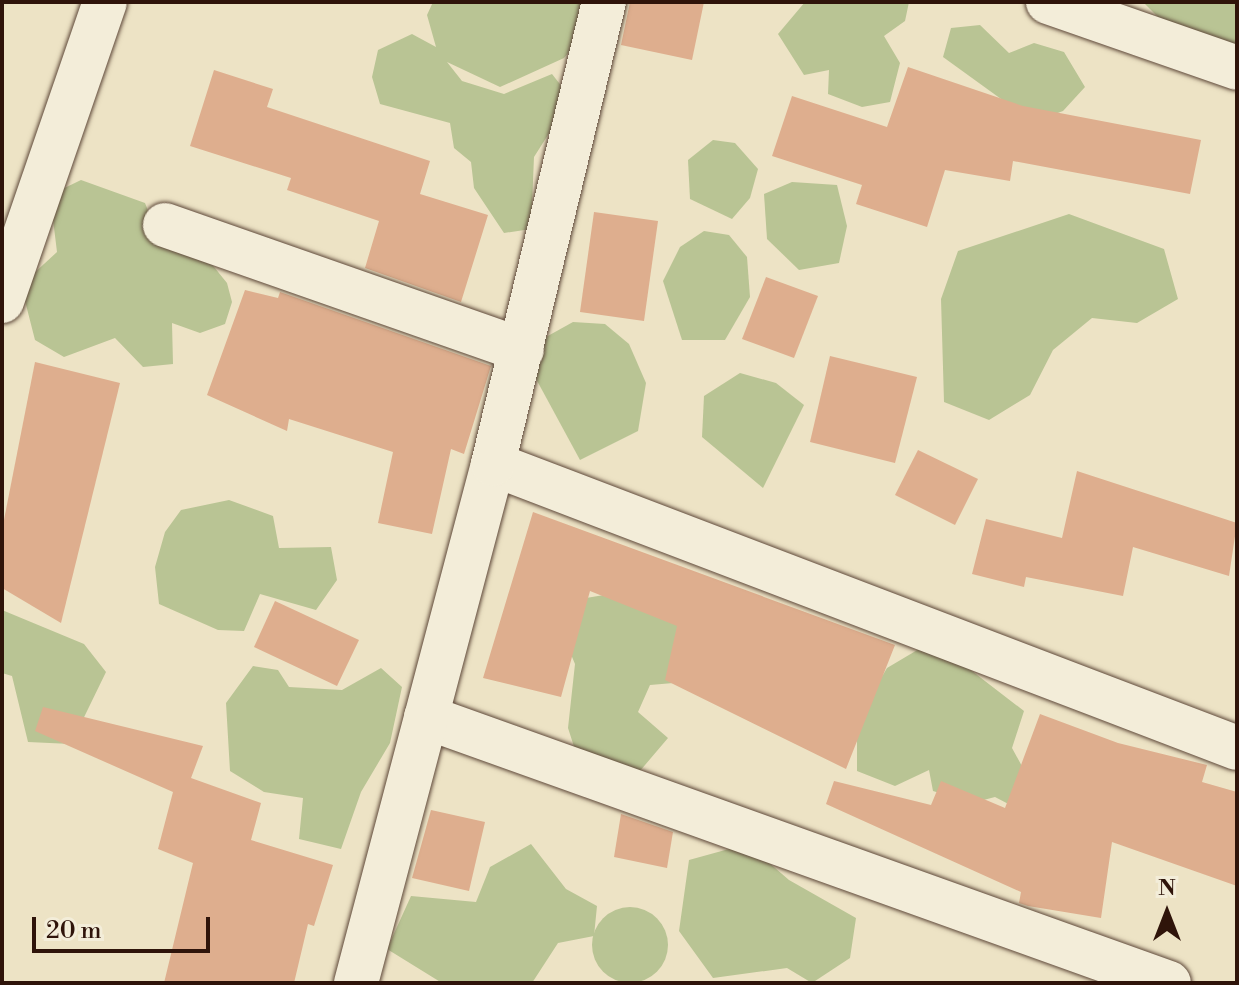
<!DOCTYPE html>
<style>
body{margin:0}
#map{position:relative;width:1239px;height:985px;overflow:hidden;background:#ede3c5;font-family:"Libre Bodoni",serif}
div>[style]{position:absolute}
.green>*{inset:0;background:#b9c494}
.round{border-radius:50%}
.building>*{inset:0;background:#deae8e}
.roads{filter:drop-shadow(0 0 2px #5e4839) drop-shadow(0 0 2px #5e4839)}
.minor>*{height:44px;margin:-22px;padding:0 22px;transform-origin:22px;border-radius:22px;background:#f3edd9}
span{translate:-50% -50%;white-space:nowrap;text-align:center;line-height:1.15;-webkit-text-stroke:6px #f3edd9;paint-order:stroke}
.frame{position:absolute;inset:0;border:4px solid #2f140a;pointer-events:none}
.north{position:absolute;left:1127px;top:873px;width:80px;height:80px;-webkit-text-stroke:6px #f3edd9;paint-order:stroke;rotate:0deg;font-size:22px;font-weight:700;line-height:32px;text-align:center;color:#2f140a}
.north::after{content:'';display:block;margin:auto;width:28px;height:36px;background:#2f140a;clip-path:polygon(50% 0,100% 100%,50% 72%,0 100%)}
.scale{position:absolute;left:32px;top:917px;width:178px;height:36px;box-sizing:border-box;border:4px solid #2f140a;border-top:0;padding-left:10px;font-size:24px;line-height:28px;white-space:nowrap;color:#2f140a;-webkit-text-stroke:6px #f3edd9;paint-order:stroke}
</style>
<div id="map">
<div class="green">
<div style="clip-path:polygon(433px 2px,591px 2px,586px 32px,564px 58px,500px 87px,447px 62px,462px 81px,504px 94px,552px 74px,563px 88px,553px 127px,534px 157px,531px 229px,504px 233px,474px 188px,471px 162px,454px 148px,450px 123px,380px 104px,372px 77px,378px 50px,412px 34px,436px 47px,427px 15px)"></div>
<div style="clip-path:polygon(805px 2px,909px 2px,905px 21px,884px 36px,900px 63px,890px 102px,862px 107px,828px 94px,829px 70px,804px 75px,778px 34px)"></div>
<div style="clip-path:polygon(1143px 2px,1237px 2px,1237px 58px,1172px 31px)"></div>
<div style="clip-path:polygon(980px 25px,1009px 53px,1034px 43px,1064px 52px,1085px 87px,1063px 111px,1033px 122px,943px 57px,951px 28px)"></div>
<div style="clip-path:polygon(713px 140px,735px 143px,758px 169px,750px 198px,732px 219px,690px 199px,688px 160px)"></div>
<div style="clip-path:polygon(81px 180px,145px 203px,153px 223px,210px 262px,227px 283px,232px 302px,225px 324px,200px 333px,172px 323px,173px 364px,143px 367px,115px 338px,64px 357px,35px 340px,24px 297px,31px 276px,57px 252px,50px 195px)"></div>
<div style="clip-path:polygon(792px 182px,837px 185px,847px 226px,839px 263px,799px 270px,767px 239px,764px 194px)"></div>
<div style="clip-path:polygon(1069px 214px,1164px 249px,1178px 299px,1137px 323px,1092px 318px,1053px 350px,1030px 395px,989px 420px,944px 402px,941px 299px,958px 251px)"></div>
<div style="clip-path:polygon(704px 231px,729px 235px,747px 257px,750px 297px,725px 340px,682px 340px,663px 281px,680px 247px)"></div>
<div style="clip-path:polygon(573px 322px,605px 324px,629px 344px,646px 383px,638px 431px,580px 460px,535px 377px,537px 342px)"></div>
<div style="clip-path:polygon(740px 373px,776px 383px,804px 405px,763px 488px,702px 437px,704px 396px)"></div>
<div style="clip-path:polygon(229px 500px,273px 516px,279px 548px,331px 547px,337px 580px,316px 610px,260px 594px,244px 631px,218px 630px,159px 604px,155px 567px,165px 532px,181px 510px)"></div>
<div style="clip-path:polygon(622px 592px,684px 610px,685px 682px,650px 685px,638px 712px,668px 738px,628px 785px,578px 759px,568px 728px,575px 664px,562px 633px,586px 598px)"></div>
<div style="clip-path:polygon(2px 610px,84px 644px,106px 672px,71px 744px,28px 742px,12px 676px,2px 673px)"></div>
<div style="clip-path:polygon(919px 649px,959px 661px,1024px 711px,1012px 748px,1034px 788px,1020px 810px,995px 797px,972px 803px,933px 791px,929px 770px,895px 786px,857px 771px,857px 719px,887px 668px)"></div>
<div style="clip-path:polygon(253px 666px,278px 670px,289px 687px,342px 690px,381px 668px,402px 687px,390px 743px,361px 792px,341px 849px,299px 839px,303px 798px,264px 792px,230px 771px,226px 703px)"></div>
<div style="clip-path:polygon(531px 844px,566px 889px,597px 906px,594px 936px,558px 943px,532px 983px,442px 983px,387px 949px,411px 896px,476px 902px,490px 867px)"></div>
<div style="clip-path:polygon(747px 844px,789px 880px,856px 918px,850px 958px,812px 983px,787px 968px,713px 978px,679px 931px,689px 860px)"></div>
<div class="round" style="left:592px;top:907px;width:76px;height:76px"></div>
</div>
<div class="building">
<div style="clip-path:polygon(630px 2px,704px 2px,692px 60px,621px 45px)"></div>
<div style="clip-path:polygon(908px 67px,1023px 106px,1201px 140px,1190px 194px,1013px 161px,1010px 181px,945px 170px,927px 227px,856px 204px,862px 185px,772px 156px,792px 96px,887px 127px)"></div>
<div style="clip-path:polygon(214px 70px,273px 89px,267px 107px,430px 161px,420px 194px,488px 215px,461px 302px,365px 268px,379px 221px,287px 190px,291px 178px,190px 146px)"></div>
<div style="clip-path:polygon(594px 212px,658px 221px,644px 321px,580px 312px)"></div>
<div style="clip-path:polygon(766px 277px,818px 296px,794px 358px,742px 339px)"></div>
<div style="clip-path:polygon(245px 290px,278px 298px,280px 292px,491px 366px,464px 454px,451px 449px,432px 534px,378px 523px,393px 452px,289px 419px,287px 431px,207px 395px)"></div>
<div style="clip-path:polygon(830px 356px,917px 377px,895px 463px,810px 442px)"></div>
<div style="clip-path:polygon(35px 362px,120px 383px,61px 623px,2px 588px,2px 530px)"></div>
<div style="clip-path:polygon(918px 450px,978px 479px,955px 525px,895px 495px)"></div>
<div style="clip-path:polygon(1077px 471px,1237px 523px,1229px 576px,1133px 547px,1123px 596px,1026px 577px,1024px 587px,972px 574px,986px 519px,1062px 538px)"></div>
<div style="clip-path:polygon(533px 512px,895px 645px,846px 769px,665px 680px,677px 626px,590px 591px,561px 697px,483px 678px)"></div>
<div style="clip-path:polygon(275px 601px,359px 640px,337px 686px,254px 647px)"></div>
<div style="clip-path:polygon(43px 707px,203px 746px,191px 778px,261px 803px,251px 840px,333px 865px,314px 926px,308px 924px,294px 983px,164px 983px,193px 863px,158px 849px,173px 792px,35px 731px)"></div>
<div style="clip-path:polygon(1040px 714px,1118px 743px,1207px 765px,1202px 782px,1237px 792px,1237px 886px,1112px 842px,1101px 918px,1028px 906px,1019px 903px,1021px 892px,826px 804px,834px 781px,931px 805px,941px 781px,1005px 808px)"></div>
<div style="clip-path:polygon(431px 810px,485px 822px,469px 891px,412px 878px)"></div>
<div style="clip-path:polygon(621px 814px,673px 832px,667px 868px,614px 857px)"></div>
</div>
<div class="roads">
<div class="minor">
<div style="left:1048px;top:2px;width:200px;rotate:19.2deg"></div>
<div style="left:165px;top:225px;width:378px;rotate:19.3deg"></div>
<div style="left:2px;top:301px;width:316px;rotate:-71deg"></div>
<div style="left:493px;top:464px;width:796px;rotate:20.89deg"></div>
<div style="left:426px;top:717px;width:789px;rotate:19.7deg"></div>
<div style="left:356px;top:983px;width:537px;rotate:-75.21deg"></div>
<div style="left:493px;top:464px;width:475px;rotate:-76.5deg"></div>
</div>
</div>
<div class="frame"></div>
<div class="north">N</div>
<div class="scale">20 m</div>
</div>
